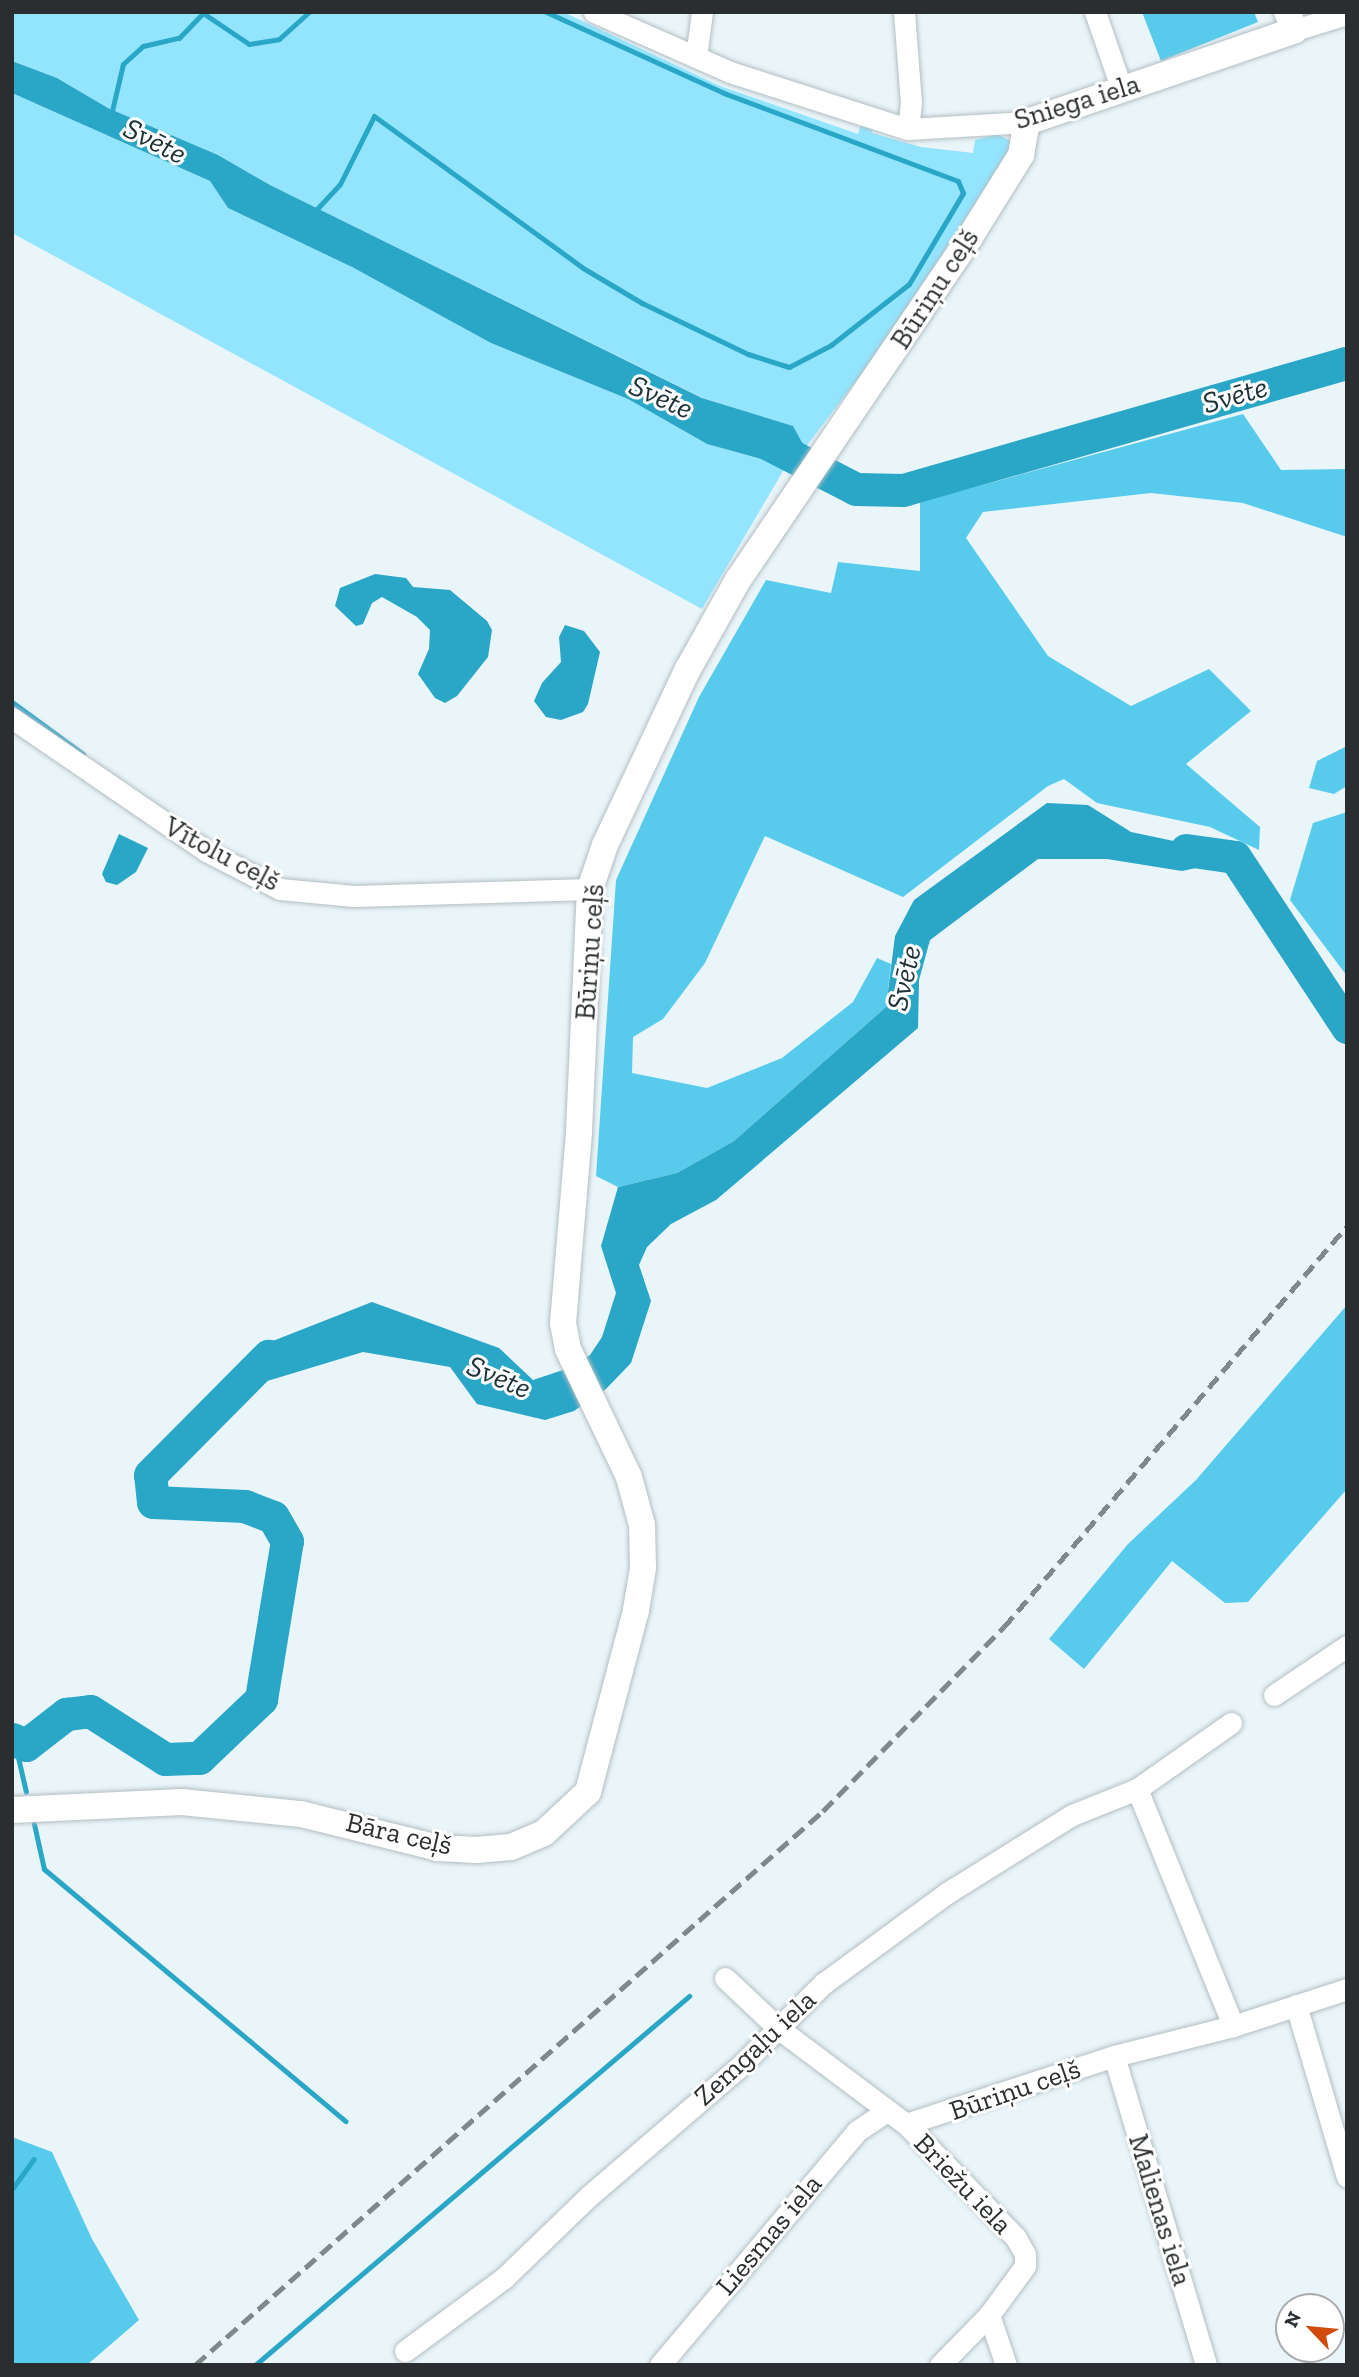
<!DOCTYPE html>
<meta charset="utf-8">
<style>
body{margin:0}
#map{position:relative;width:1359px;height:2377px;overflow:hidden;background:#e9f5f9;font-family:"Zilla Slab",serif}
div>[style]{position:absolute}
.green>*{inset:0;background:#93e5fe}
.forest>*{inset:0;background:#58cbec}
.water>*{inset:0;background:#2aa6c7}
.stream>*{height:5px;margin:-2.5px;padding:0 2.5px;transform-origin:2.5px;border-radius:2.5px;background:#2aa6c7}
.river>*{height:33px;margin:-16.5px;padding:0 16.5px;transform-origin:16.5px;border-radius:16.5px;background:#2aa6c7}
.roads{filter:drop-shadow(0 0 2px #b3bec2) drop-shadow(0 0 2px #b3bec2)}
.minor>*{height:21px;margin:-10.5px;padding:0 10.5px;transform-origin:10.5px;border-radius:10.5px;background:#fff}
.tertiary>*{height:26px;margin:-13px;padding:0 13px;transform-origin:13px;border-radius:13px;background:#fff}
.rail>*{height:5px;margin-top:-2.5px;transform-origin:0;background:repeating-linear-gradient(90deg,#80888b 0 14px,transparent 0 21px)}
span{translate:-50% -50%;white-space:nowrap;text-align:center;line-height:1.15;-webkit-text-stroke:6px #fff;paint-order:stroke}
.street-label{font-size:28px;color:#2a2e30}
.water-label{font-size:30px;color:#1d3238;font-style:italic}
.frame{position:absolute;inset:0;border:14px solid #2a2e30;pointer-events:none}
.north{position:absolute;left:1275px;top:2293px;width:70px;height:70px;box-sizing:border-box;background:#fff;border:2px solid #aaabac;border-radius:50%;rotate:296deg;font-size:19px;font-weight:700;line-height:28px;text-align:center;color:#2a2e30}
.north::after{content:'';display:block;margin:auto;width:24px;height:32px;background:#d14b0c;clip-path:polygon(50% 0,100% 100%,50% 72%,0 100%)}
</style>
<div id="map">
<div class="green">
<div style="clip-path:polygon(12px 12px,563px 12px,720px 86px,858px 134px,861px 124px,873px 128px,872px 133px,921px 147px,973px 153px,975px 140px,997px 134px,1009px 140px,1013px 147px,875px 356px,805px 448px,792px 426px,703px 398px,270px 185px,218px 155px,108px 108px,57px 78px,12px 61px)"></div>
<div style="clip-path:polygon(12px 93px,210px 181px,228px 208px,352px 267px,491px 343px,628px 399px,707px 444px,786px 466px,702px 609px,12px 233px)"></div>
</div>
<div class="forest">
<div style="clip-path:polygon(1142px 12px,1254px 12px,1258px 22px,1161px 61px)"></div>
<div style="clip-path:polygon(1243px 414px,1281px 470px,1347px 469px,1347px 537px,1243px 503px,1151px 493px,983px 512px,966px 538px,1048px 656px,1131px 706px,1209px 669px,1251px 711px,1186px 764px,1260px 827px,1259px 850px,1210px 827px,1097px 803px,1064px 779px,1048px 786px,903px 897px,765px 836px,705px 963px,663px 1019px,633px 1037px,632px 1073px,707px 1088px,782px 1058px,853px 1002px,877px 958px,891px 964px,886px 1007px,734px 1141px,677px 1173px,618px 1187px,596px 1176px,616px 880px,699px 697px,766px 580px,831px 593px,838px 562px,920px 571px,920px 502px)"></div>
<div style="clip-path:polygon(1347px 746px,1347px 786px,1334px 794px,1309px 788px,1317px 761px)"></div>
<div style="clip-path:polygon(1347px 812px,1347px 976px,1290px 900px,1313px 823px)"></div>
<div style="clip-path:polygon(1347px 1305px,1347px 1489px,1248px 1602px,1225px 1603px,1172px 1561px,1084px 1669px,1049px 1639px,1128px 1544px,1196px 1480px)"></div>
<div style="clip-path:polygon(12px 2137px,52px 2152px,92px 2239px,139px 2320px,87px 2365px,12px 2365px)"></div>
</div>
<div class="water">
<div style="clip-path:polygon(12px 61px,57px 78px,108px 108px,218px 155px,270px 185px,702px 398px,793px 426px,805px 448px,795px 463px,786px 466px,707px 444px,628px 399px,491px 343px,352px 267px,228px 208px,210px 181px,12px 93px)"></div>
<div style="clip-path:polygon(375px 574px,406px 578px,413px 587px,450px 590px,487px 621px,492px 630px,488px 657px,457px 696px,445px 703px,435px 698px,418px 674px,429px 649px,430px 630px,417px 617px,382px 597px,372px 603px,363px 624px,356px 626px,335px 606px,340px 588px)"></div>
<div style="clip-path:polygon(565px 625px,584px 631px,600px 652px,588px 704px,583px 712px,561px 720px,546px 717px,534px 701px,542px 683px,561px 662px,559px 637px)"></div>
<div style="clip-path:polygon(1047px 803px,1088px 805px,1131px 832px,1226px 852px,1233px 860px,1182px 871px,1107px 859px,1038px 859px,930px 940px,919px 980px,918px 1028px,716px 1200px,671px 1224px,647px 1247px,639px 1265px,651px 1301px,631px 1363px,606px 1389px,574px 1411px,545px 1420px,477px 1404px,450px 1367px,363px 1352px,241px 1389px,232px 1379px,260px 1346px,372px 1302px,499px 1348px,533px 1380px,572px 1367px,590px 1355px,602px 1337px,616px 1293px,601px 1246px,618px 1187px,677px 1173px,734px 1141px,886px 1007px,895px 936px,914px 900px)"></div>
<div style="clip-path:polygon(119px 834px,148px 848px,136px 872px,117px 885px,106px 882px,102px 874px)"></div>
</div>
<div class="stream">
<div style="left:111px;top:115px;width:52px;rotate:-76.8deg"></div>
<div style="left:123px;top:64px;width:27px;rotate:-42deg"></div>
<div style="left:143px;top:46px;width:37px;rotate:-13deg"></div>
<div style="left:179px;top:38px;width:35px;rotate:-46deg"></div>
<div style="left:203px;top:13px;width:55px;rotate:34deg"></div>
<div style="left:249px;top:44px;width:30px;rotate:-9deg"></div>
<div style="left:279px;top:39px;width:40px;rotate:-42deg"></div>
<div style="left:314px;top:212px;width:38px;rotate:-47deg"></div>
<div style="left:340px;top:184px;width:76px;rotate:-63.4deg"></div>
<div style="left:374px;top:116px;width:258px;rotate:36deg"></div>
<div style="left:583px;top:268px;width:69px;rotate:30.7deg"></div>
<div style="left:642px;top:303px;width:118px;rotate:25.7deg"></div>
<div style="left:748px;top:354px;width:43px;rotate:17.6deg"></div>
<div style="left:789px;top:367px;width:47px;rotate:-27.6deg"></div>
<div style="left:831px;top:345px;width:99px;rotate:-38deg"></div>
<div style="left:909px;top:284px;width:106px;rotate:-59.3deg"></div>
<div style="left:963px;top:193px;width:13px;rotate:-113deg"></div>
<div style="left:958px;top:181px;width:250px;rotate:-159.4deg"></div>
<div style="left:724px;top:93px;width:196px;rotate:-155.5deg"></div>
<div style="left:12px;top:702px;width:88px;rotate:36.2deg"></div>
<div style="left:14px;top:1740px;width:53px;rotate:77deg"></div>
<div style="left:34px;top:1824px;width:46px;rotate:77.5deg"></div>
<div style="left:44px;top:1869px;width:393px;rotate:39.9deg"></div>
<div style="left:12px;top:2189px;width:37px;rotate:-54deg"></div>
<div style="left:255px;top:2365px;width:570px;rotate:-40.37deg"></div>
</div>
<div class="river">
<div style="left:757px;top:438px;width:111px;rotate:27.3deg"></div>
<div style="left:856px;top:489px;width:47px;rotate:1.2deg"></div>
<div style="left:903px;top:490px;width:462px;rotate:-16deg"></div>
<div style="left:1186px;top:850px;width:49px;rotate:8.1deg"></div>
<div style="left:1235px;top:857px;width:204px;rotate:56.6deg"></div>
<div style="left:12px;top:1739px;width:15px;rotate:23deg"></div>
<div style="left:26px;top:1745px;width:51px;rotate:-37.8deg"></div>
<div style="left:66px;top:1714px;width:24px;rotate:-7deg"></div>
<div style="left:90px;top:1711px;width:89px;rotate:32.6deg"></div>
<div style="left:165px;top:1759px;width:34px;rotate:-2deg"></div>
<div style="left:199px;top:1758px;width:86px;rotate:-43.6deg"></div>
<div style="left:261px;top:1699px;width:160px;rotate:-80.7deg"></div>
<div style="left:287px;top:1541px;width:28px;rotate:-120deg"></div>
<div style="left:273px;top:1517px;width:30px;rotate:-159deg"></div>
<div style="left:245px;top:1506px;width:92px;rotate:-177.5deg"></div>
<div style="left:153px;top:1502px;width:27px;rotate:-96deg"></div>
<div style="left:150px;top:1475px;width:168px;rotate:-45.2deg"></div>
</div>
<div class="roads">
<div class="minor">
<div style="left:594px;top:12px;width:149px;rotate:23.8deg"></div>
<div style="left:730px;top:72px;width:187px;rotate:17.8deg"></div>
<div style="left:908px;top:129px;width:119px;rotate:-3.4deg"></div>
<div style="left:904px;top:12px;width:90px;rotate:85.6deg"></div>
<div style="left:911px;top:102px;width:27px;rotate:96deg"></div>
<div style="left:1095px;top:12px;width:83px;rotate:70.9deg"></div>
<div style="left:1295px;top:30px;width:54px;rotate:-17.1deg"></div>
<div style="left:696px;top:57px;width:45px;rotate:-82.4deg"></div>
<div style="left:12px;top:718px;width:235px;rotate:34.4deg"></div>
<div style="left:206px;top:851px;width:83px;rotate:27.2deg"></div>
<div style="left:280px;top:889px;width:74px;rotate:5.4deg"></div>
<div style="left:354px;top:896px;width:236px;rotate:-1.7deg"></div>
<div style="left:1274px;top:1695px;width:88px;rotate:-33.9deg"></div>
<div style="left:1137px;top:1789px;width:256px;rotate:67.9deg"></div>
<div style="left:725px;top:1978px;width:73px;rotate:43.3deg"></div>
<div style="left:778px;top:2028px;width:160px;rotate:36.9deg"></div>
<div style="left:906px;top:2124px;width:219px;rotate:-18.1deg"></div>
<div style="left:1114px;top:2056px;width:123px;rotate:-14.1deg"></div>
<div style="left:1233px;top:2026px;width:120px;rotate:-18deg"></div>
<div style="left:1296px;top:2005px;width:179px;rotate:73.5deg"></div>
<div style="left:1114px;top:2056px;width:322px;rotate:73.4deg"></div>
<div style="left:906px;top:2124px;width:158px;rotate:46deg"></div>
<div style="left:1016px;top:2238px;width:18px;rotate:61deg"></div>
<div style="left:1025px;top:2254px;width:12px;rotate:90deg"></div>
<div style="left:1025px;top:2266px;width:61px;rotate:126.3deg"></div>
<div style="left:989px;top:2315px;width:70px;rotate:134.4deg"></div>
<div style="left:989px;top:2315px;width:53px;rotate:71.2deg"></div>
<div style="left:405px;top:2351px;width:123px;rotate:-36.4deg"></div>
<div style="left:504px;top:2278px;width:118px;rotate:-44deg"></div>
<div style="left:589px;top:2196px;width:196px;rotate:-40.7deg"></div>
<div style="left:738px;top:2068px;width:121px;rotate:-44.7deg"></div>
<div style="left:824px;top:1983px;width:152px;rotate:-36.2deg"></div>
<div style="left:947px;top:1893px;width:147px;rotate:-32deg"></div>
<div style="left:1072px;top:1815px;width:70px;rotate:-21.8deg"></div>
<div style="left:1137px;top:1789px;width:115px;rotate:-35.1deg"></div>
<div style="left:660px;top:2365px;width:306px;rotate:-49.9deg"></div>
<div style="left:857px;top:2131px;width:34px;rotate:-34deg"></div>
</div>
<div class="tertiary">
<div style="left:12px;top:1810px;width:170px;rotate:-2.7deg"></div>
<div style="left:182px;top:1802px;width:120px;rotate:5.8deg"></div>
<div style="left:301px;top:1814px;width:141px;rotate:13.9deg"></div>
<div style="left:438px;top:1848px;width:38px;rotate:3deg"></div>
<div style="left:476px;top:1850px;width:35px;rotate:-5deg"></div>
<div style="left:511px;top:1847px;width:36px;rotate:-23deg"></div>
<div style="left:544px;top:1833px;width:60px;rotate:-43deg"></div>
<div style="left:588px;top:1792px;width:188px;rotate:-75.2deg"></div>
<div style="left:636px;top:1610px;width:43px;rotate:-80.5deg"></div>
<div style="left:643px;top:1568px;width:43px;rotate:-91.3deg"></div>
<div style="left:642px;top:1525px;width:50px;rotate:-105.2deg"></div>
<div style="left:629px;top:1477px;width:142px;rotate:-115.5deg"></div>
<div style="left:568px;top:1349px;width:26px;rotate:-101deg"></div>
<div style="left:563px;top:1323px;width:193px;rotate:-85.2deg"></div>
<div style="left:579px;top:1131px;width:242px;rotate:-87.4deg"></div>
<div style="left:590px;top:889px;width:46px;rotate:-71.2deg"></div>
<div style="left:605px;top:845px;width:195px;rotate:-64.8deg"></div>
<div style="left:688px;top:669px;width:102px;rotate:-60.7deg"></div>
<div style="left:738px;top:580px;width:414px;rotate:-55.9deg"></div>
<div style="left:970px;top:237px;width:97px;rotate:-58.1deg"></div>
<div style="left:1021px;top:155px;width:34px;rotate:-80deg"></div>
<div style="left:1027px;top:122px;width:283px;rotate:-18.9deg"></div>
<div style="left:1295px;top:30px;width:20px;rotate:-114deg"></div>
</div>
</div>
<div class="rail">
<div style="left:195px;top:2365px;width:837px;rotate:-41.42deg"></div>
<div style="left:823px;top:1811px;width:258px;rotate:-45.5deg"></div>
<div style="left:1004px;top:1627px;width:528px;rotate:-49.46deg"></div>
</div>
<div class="street-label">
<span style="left:1077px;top:102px;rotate:-17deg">Sniega iela</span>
<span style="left:935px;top:289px;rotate:-57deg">Būriņu ceļš</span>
<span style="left:222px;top:854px;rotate:28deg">Vītolu ceļš</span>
<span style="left:590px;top:952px;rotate:-86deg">Būriņu ceļš</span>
<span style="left:399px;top:1834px;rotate:13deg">Bāra ceļš</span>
<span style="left:755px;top:2048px;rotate:-43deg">Zemgaļu iela</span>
<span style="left:1015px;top:2090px;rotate:-19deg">Būriņu ceļš</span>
<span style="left:963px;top:2184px;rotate:46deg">Briežu iela</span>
<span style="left:1160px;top:2210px;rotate:73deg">Malienas iela</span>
<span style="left:769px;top:2235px;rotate:-50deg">Liesmas iela</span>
</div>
<div class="water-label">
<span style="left:155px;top:141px;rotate:27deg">Svēte</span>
<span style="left:1235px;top:395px;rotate:-16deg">Svēte</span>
<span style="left:661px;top:397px;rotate:24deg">Svēte</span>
<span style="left:904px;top:978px;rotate:-77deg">Svēte</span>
<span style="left:499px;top:1377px;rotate:23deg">Svēte</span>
</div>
<div class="frame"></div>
<div class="north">N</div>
</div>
